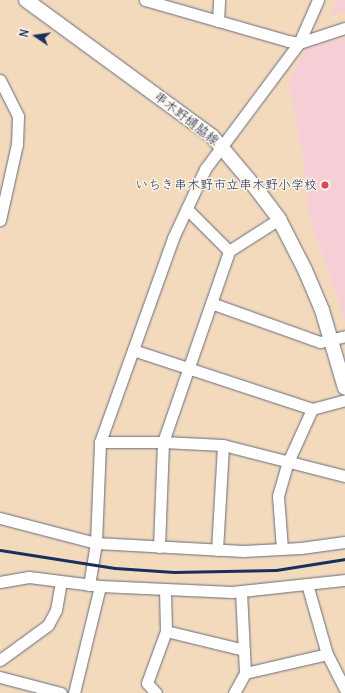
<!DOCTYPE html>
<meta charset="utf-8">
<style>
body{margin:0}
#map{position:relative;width:345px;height:693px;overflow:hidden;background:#f3dabc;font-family:Delius,"Klee One",sans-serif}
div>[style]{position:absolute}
.built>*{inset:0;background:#f6cfd6}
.roads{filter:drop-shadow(0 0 1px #676b7f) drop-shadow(0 0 1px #676b7f)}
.minor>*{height:11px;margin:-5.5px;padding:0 5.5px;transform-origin:5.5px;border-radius:5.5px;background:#fff}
.major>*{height:14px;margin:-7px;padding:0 7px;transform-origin:7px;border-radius:7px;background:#fff}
.rail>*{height:3px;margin:-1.5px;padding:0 1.5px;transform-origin:1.5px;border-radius:1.5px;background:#1b2f5e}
.dots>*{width:11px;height:11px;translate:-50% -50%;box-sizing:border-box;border:2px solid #fcf5e5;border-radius:50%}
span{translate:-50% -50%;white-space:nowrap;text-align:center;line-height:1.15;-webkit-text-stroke:3px #fcf5e5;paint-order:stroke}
.street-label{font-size:13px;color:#1b2f5e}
.poi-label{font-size:13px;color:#1b2f5e}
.right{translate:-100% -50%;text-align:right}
.north{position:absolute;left:16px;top:16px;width:40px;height:40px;-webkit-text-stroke:3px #fcf5e5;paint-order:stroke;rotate:283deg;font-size:11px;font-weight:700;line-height:16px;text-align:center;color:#1b2f5e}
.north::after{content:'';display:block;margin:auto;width:14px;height:18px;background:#1b2f5e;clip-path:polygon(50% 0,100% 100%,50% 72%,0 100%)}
</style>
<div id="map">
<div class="built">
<div style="clip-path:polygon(337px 0,345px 0,345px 13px,330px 15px)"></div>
<div style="clip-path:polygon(345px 39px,345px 321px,308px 212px,303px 157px,288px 82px,307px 48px)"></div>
</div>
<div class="roads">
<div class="minor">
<div style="left:145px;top:0;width:149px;rotate:16deg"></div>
<div style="left:288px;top:41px;width:11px;rotate:10deg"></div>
<div style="left:299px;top:43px;width:48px;rotate:-18.1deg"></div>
<div style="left:218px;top:21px;width:21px;rotate:-87deg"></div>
<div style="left:0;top:80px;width:40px;rotate:63.4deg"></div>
<div style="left:18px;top:116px;width:28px;rotate:92deg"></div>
<div style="left:17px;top:144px;width:78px;rotate:102.6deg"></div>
<div style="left:187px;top:209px;width:59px;rotate:45deg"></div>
<div style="left:211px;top:303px;width:116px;rotate:19.7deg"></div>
<div style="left:320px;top:342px;width:26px;rotate:-13deg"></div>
<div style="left:133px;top:350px;width:188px;rotate:18.2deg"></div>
<div style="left:312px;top:409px;width:34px;rotate:-15deg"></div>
<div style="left:100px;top:442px;width:63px"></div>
<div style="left:163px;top:442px;width:60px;rotate:2.9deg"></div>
<div style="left:223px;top:445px;width:126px;rotate:14.3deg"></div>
<div style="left:0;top:518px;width:99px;rotate:14.6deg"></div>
<div style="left:96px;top:543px;width:147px;rotate:3.1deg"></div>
<div style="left:243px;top:551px;width:58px;rotate:-3deg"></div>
<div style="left:301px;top:548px;width:44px;rotate:-7.8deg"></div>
<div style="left:159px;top:547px;width:105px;rotate:-87.8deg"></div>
<div style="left:163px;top:442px;width:202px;rotate:-70.9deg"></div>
<div style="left:229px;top:251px;width:59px;rotate:-32.6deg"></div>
<div style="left:282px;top:549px;width:53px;rotate:-94.3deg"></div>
<div style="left:278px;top:496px;width:35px;rotate:-74deg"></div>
<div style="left:288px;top:462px;width:58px;rotate:-65.6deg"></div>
<div style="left:217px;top:550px;width:105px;rotate:-86.7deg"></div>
<div style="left:0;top:582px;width:29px;rotate:-10deg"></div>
<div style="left:29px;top:577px;width:72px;rotate:7.2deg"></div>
<div style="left:100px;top:586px;width:132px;rotate:2.6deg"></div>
<div style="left:232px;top:592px;width:114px;rotate:-6.1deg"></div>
<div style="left:307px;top:584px;width:73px;rotate:74.1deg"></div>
<div style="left:327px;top:654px;width:39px;rotate:63deg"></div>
<div style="left:89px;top:585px;width:43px;rotate:-80.5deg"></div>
<div style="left:96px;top:543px;width:101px;rotate:-87.7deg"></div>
<div style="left:100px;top:442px;width:217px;rotate:-70.3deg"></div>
<div style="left:173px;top:238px;width:76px;rotate:-65.1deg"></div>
<div style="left:205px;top:169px;width:157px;rotate:-53.3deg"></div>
<div style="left:299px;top:43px;width:47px;rotate:-66.2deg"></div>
<div style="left:166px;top:631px;width:80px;rotate:13.7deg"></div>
<div style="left:0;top:660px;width:59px;rotate:-36.1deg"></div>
<div style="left:48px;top:625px;width:17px;rotate:-62deg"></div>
<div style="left:56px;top:610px;width:27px;rotate:-80deg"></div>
<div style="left:245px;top:673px;width:84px;rotate:-13deg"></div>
<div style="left:0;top:677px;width:63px;rotate:14.7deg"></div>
<div style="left:74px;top:693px;width:110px;rotate:-76.3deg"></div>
<div style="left:156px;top:693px;width:13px;rotate:-132deg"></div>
<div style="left:147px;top:683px;width:55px;rotate:-69.9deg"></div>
<div style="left:166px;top:631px;width:40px;rotate:-91.4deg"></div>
<div style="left:234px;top:693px;width:23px;rotate:-61deg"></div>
<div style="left:245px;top:673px;width:82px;rotate:-92.8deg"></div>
</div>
<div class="major">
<div style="left:26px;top:0;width:230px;rotate:36.2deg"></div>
<div style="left:212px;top:136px;width:67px;rotate:49.9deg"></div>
<div style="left:255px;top:187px;width:40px;rotate:53deg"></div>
<div style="left:279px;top:219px;width:57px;rotate:63deg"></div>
<div style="left:305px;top:270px;width:43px;rotate:67deg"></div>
<div style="left:322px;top:310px;width:81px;rotate:73.6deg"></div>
</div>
</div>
<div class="rail">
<div style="left:0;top:550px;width:116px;rotate:8.9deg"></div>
<div style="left:115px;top:568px;width:59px;rotate:3.9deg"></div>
<div style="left:174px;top:572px;width:102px;rotate:-1.1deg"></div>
<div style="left:276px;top:570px;width:70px;rotate:-9.1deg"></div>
</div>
<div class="dots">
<div style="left:325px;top:185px;background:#d1495b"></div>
</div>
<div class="street-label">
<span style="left:186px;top:119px;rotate:38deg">串木野樋脇線</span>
</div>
<div class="poi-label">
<span class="right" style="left:317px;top:185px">いちき串木野市立串木野小学校</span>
</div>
<div class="north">N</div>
</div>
